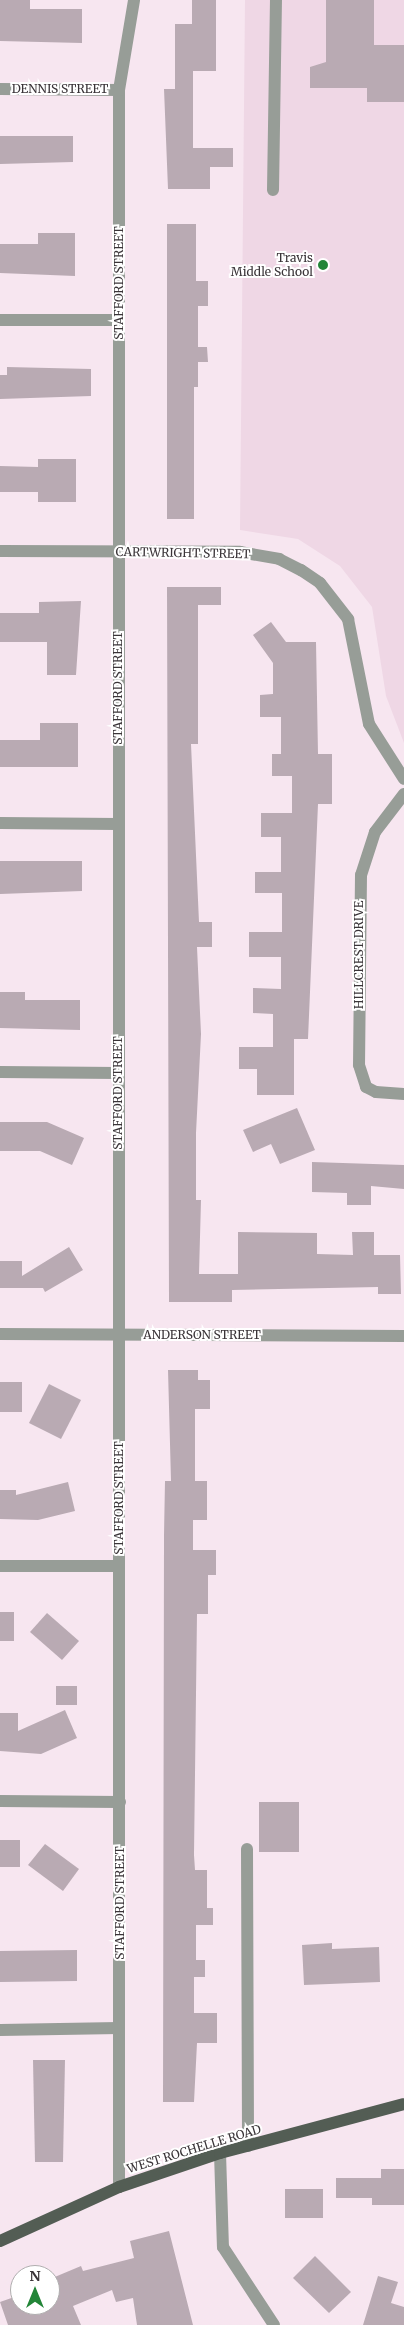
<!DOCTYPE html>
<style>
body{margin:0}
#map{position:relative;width:404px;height:2325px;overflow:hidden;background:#f7e6f0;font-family:Merriweather,serif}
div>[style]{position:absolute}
.built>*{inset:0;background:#efd7e5}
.building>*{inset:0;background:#b9aab3}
.minor>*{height:12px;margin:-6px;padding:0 6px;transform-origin:6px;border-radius:6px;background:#979d97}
.major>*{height:12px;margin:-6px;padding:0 6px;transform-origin:6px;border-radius:6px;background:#535d54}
.dots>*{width:14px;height:14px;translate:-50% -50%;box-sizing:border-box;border:2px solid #fff;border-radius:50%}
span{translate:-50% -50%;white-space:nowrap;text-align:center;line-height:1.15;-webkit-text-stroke:4px #fff;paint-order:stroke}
.street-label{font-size:12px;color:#3a3438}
.poi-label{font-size:12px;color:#3a3438}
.right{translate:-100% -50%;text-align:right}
.north{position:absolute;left:10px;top:2265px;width:50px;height:50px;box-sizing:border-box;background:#fff;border:1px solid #b0aeaf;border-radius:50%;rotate:0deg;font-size:14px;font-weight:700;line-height:20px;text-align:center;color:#3a3438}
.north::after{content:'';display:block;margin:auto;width:18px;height:22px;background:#238538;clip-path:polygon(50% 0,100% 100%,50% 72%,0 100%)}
</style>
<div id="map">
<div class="built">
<div style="clip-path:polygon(245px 0,404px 0,404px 743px,386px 696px,372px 607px,340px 566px,298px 539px,240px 530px)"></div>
</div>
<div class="building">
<div style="clip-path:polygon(0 0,30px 0,30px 9px,82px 9px,82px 43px,0 41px)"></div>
<div style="clip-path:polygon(192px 0,216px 0,216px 71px,193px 71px,193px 148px,233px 148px,233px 167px,210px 167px,210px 189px,168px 189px,164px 89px,175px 89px,175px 24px,192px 24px)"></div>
<div style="clip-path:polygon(326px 0,374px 0,374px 45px,404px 45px,404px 102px,367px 102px,367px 88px,310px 88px,310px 67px,326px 62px)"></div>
<div style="clip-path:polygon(0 136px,73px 136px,73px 162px,0 164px)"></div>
<div style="clip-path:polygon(167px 224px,196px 224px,196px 281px,208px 281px,208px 306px,198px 306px,198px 347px,207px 347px,208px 362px,198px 362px,198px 387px,194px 387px,194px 519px,167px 519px)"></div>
<div style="clip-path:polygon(38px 233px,75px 233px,75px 276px,0 273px,0 244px,38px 244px)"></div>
<div style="clip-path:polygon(7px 367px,91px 369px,91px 396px,0 399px,0 375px,7px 375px)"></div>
<div style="clip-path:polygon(38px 459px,76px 459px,76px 502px,38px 502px,38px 492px,0 492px,0 466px,38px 467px)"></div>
<div style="clip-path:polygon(167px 587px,221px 587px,221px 605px,198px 605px,198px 744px,191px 744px,199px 922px,212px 922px,212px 947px,197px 947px,201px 1034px,196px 1133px,196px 1200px,201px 1200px,199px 1274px,238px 1274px,238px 1232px,317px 1233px,317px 1254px,353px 1255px,352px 1232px,374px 1232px,374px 1255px,400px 1255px,401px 1294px,378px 1294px,378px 1287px,232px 1290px,232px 1302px,169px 1302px)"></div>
<div style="clip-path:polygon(81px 601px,76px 675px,47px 675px,47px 642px,0 642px,0 613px,39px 613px,39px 602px)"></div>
<div style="clip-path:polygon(271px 622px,286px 642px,316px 642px,318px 754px,332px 754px,332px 804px,318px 804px,308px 1039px,294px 1039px,294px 1095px,257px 1095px,257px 1069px,239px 1069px,239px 1047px,273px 1047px,273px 1014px,253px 1013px,253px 988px,281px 989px,281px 957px,249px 957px,249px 932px,282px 932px,282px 893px,255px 893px,255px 872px,281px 872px,281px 837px,261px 837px,261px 813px,292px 813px,292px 776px,272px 776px,272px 754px,281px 754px,281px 717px,260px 717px,260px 695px,273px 694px,273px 663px,253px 635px)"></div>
<div style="clip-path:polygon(40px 723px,78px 723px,78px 767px,0 767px,0 740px,40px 740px)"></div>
<div style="clip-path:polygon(0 861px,82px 861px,82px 891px,0 894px)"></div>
<div style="clip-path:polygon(0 992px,25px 992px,25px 1000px,80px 1000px,80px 1030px,0 1028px)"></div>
<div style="clip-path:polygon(297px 1108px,315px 1150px,280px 1164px,271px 1144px,253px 1152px,243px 1130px)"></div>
<div style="clip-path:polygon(0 1122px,47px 1122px,84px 1138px,72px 1165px,40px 1151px,0 1151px)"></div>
<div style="clip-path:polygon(312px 1162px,404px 1165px,404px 1189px,371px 1186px,371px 1205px,347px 1205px,347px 1193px,312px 1192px)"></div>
<div style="clip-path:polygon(69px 1247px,83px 1270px,45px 1292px,43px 1288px,0 1288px,0 1261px,22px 1261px,22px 1276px)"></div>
<div style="clip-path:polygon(168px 1370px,198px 1370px,198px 1380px,210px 1380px,210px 1409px,195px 1409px,195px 1481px,207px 1481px,207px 1520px,193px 1520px,193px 1550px,216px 1550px,216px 1575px,208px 1575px,208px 1614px,197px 1614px,194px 1855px,195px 1870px,207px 1870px,207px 1908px,213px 1908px,213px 1925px,196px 1925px,196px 1960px,205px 1960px,205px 1977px,194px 1977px,194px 2013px,217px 2013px,217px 2043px,197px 2043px,194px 2102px,163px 2102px,164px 1535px,165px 1481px,171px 1481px)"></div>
<div style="clip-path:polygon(0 1382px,22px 1382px,22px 1412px,0 1412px)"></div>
<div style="clip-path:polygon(49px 1384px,81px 1400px,61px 1439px,29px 1423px)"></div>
<div style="clip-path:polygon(68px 1482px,75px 1511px,38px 1520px,0 1519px,0 1490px,16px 1490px,16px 1495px)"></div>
<div style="clip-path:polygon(0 1612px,14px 1612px,14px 1641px,0 1641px)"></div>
<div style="clip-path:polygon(47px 1613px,79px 1641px,62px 1660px,30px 1632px)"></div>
<div style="clip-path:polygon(56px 1686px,77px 1686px,77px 1705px,56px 1705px)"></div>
<div style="clip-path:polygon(65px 1710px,77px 1738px,41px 1754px,0 1751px,0 1713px,18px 1713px,18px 1731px)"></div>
<div style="clip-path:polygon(259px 1802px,299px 1802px,299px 1852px,259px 1852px)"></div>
<div style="clip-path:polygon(0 1840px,20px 1840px,20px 1867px,0 1867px)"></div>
<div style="clip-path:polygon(45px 1844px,79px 1869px,63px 1891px,28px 1865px)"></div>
<div style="clip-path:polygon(332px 1943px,332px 1949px,379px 1947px,380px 1982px,304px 1985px,302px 1945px)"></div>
<div style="clip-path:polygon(77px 1950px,77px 1981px,0 1982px,0 1951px)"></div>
<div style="clip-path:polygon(33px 2060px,65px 2060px,63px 2162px,35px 2162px)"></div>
<div style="clip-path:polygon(381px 2169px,404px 2169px,404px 2205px,372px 2205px,372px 2198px,336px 2198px,336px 2178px,381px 2178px)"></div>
<div style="clip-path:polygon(285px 2189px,323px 2189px,323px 2218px,285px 2218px)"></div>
<div style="clip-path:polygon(169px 2231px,193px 2325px,137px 2325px,133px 2298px,116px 2302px,112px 2290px,73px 2306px,81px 2325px,8px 2325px,0 2302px,20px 2295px,20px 2305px,50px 2305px,50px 2279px,81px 2266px,83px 2271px,134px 2258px,130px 2241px)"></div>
<div style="clip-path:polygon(315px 2256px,351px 2292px,329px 2313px,293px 2278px)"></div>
<div style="clip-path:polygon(378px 2276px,398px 2282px,391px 2303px,404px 2307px,404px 2325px,363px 2325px)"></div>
</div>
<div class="minor">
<div style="left:0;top:89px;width:119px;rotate:0.5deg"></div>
<div style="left:273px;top:190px;width:190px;rotate:-89.1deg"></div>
<div style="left:0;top:320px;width:119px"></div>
<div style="left:0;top:551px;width:240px;rotate:0.2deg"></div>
<div style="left:240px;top:552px;width:40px;rotate:10deg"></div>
<div style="left:279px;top:559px;width:25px;rotate:27deg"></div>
<div style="left:301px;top:570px;width:23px;rotate:34deg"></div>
<div style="left:320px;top:583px;width:46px;rotate:52.1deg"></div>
<div style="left:348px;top:619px;width:107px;rotate:78.7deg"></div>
<div style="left:369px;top:724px;width:65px;rotate:57.5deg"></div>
<div style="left:404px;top:794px;width:48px;rotate:127.3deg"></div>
<div style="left:375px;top:832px;width:45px;rotate:108deg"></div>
<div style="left:361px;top:875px;width:190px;rotate:90.6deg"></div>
<div style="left:359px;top:1065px;width:23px;rotate:72deg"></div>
<div style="left:366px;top:1087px;width:11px;rotate:27deg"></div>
<div style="left:376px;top:1092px;width:28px;rotate:4deg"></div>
<div style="left:0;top:823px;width:118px;rotate:0.5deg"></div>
<div style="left:0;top:1072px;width:118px;rotate:0.5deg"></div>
<div style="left:0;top:1334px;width:404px;rotate:0.3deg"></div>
<div style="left:0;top:1566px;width:119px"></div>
<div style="left:0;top:1801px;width:120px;rotate:0.5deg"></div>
<div style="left:247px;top:1849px;width:297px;rotate:89.8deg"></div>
<div style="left:0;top:2030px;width:119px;rotate:-1deg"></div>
<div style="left:220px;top:2153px;width:94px;rotate:88.2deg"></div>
<div style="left:223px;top:2247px;width:93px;rotate:56.8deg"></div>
<div style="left:119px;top:2187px;width:2097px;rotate:-90deg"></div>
<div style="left:119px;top:90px;width:91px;rotate:-80.5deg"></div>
</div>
<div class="major">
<div style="left:0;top:2241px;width:131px;rotate:-24.4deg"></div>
<div style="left:119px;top:2187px;width:107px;rotate:-18.6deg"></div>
<div style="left:220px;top:2153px;width:190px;rotate:-14.9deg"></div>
</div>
<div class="dots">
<div style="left:323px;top:265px;background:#238538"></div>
</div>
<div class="street-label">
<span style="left:60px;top:89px">DENNIS STREET</span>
<span style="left:119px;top:283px;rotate:-90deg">STAFFORD STREET</span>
<span style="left:183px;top:553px;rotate:1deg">CARTWRIGHT STREET</span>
<span style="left:118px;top:688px;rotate:-90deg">STAFFORD STREET</span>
<span style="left:359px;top:955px;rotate:-90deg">HILLCREST DRIVE</span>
<span style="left:118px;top:1093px;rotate:-90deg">STAFFORD STREET</span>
<span style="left:202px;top:1335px">ANDERSON STREET</span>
<span style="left:119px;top:1498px;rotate:-90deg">STAFFORD STREET</span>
<span style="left:120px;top:1903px;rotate:-90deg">STAFFORD STREET</span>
<span style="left:194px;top:2149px;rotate:-17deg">WEST ROCHELLE ROAD</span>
</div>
<div class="poi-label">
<span class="right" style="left:313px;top:265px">Travis<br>Middle School</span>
</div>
<div class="north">N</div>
</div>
